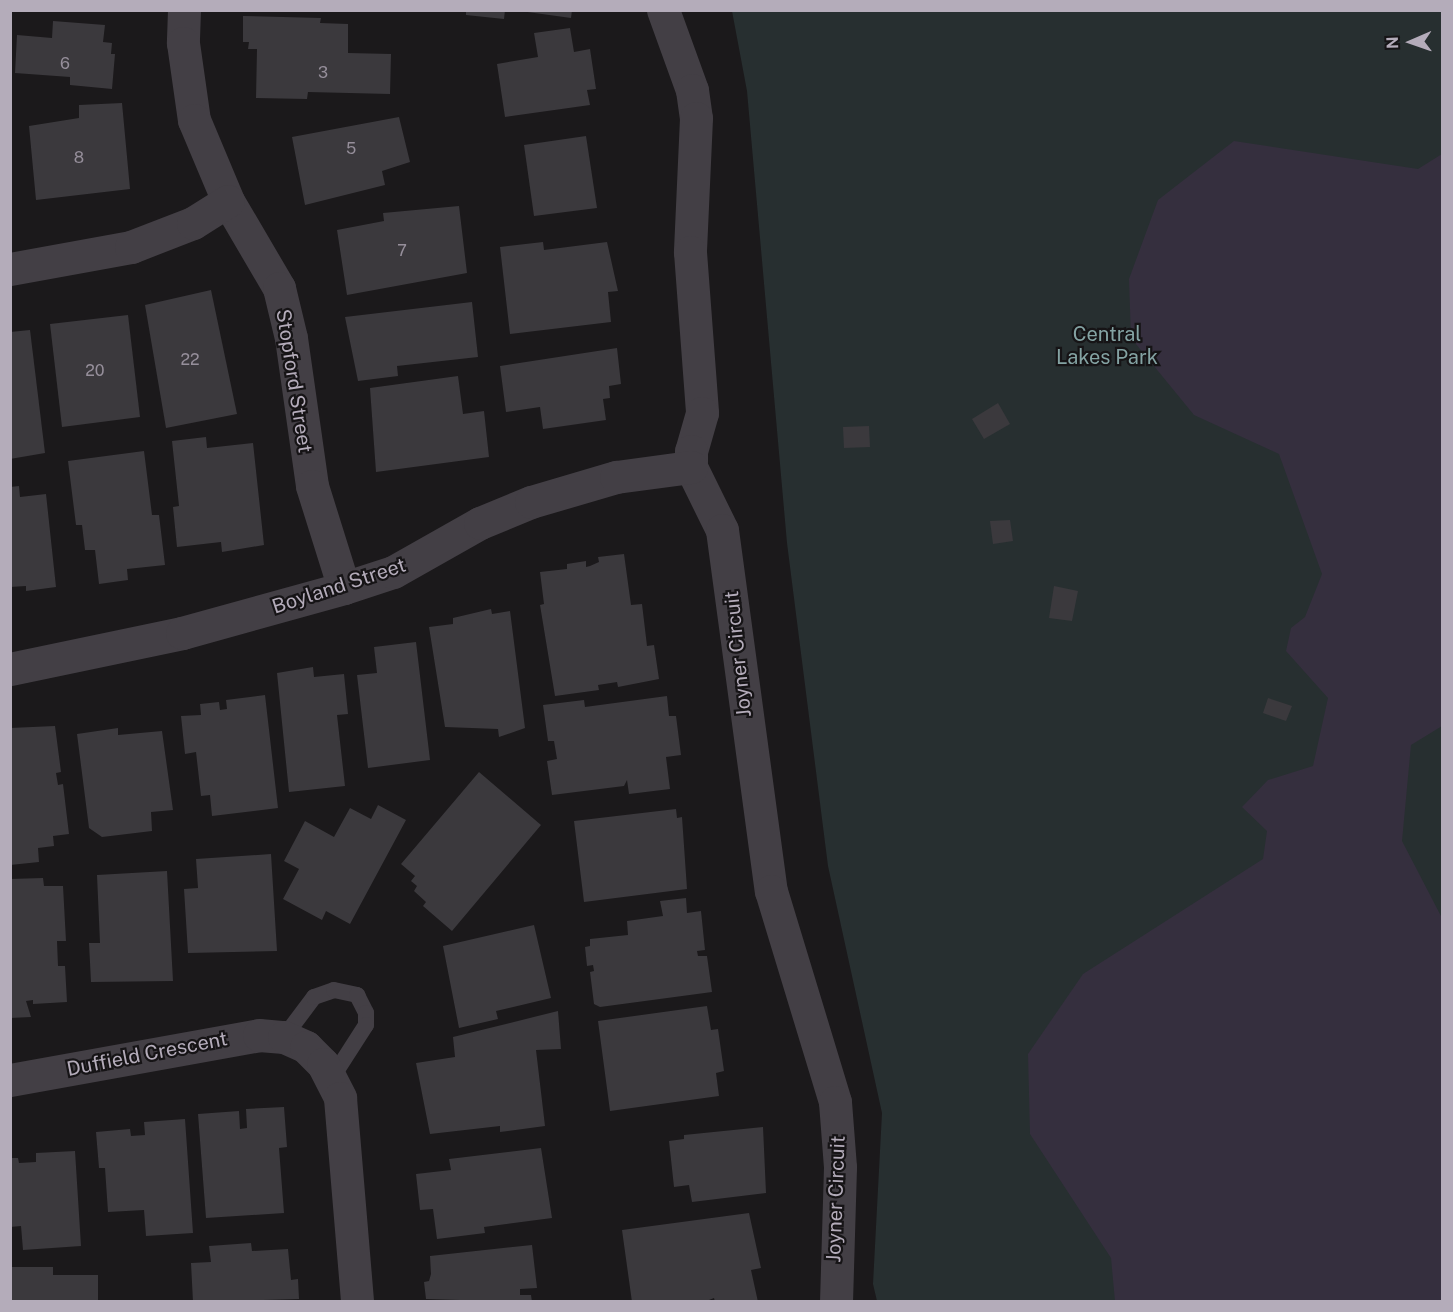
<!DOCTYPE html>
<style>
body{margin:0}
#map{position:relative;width:1453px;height:1312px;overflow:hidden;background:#1b191b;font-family:"Public Sans",sans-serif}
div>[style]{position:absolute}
.green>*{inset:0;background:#272f30}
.water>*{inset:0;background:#352f3e}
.building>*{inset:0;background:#3b393d}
.lane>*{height:16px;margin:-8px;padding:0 8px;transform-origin:8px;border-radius:8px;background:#433f45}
.street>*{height:33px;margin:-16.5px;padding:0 16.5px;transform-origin:16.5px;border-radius:16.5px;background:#433f45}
span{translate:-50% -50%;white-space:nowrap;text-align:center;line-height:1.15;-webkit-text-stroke:4.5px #161416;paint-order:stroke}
.number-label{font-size:16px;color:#968f9b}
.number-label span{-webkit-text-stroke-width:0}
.park-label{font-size:20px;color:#84a3a3}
.street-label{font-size:20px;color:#b4acba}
.frame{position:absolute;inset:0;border:12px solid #b4acba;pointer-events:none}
.north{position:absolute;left:1381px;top:12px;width:60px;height:60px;-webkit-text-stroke:4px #161416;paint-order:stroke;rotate:268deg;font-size:16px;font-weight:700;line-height:24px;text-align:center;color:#b4acba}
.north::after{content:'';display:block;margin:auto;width:21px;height:27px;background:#b4acba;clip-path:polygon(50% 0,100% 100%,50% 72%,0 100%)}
</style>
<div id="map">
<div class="green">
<div style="clip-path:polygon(732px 11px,1442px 11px,1442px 1301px,877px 1301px,873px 1284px,882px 1113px,828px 866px,787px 543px,747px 91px)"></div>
</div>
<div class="water">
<div style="clip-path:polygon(1234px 141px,1418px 169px,1442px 154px,1442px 726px,1411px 745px,1402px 841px,1442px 918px,1442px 1301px,1115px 1301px,1111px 1258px,1030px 1134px,1028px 1054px,1083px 974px,1263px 859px,1267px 831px,1242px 807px,1268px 780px,1313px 766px,1328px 698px,1286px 651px,1291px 628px,1305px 617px,1322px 574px,1279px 454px,1194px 415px,1131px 338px,1129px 279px,1158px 200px)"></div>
</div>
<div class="building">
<div style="clip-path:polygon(466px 10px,505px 10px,504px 19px,466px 15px)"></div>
<div style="clip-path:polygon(513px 10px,572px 10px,571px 18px)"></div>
<div style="clip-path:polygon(243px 16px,321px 18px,320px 23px,348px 24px,348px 53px,391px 54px,390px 94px,308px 92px,307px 99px,256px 98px,257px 49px,248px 49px,249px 42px,243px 42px)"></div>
<div style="clip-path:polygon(53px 21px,105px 25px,103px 42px,112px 43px,111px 54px,115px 54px,112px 89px,70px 85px,70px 77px,15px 73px,17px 35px,52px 38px)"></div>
<div style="clip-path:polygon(570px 28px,574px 52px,590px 49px,596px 89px,587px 90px,590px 105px,505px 117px,497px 64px,538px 57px,534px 33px)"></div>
<div style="clip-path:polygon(122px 103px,130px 189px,36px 200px,29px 126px,79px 118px,79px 105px)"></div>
<div style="clip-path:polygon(399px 117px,410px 162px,382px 171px,385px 185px,305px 205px,292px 137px)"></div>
<div style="clip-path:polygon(586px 136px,597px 208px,534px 216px,524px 145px)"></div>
<div style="clip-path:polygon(459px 206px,467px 273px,347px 295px,337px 230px,384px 221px,383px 213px)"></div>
<div style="clip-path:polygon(543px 242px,544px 250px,607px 242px,618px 291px,608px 292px,611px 322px,510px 334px,500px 247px)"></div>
<div style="clip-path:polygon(211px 290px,237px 414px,166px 428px,145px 305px)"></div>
<div style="clip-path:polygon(472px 302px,478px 357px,397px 366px,398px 376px,358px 381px,345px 317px)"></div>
<div style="clip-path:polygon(128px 315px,140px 417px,62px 427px,50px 324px)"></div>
<div style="clip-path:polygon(30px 330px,45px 453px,10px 459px,10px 332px)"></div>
<div style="clip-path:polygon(617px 348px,621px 384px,609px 386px,610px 398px,603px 399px,606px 420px,543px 429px,540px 407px,506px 412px,500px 366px)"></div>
<div style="clip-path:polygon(458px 376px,463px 414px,484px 411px,489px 457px,376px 472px,370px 388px)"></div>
<div style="clip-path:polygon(998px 403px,1010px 424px,984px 439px,972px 419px)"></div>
<div style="clip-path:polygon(869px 426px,870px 447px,844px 448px,843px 427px)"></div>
<div style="clip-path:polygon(206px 437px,207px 448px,253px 443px,264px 545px,222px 552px,221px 542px,177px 547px,173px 507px,179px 506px,172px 441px)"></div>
<div style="clip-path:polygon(144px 451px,152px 515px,159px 515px,165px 565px,127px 569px,128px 580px,99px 584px,95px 550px,85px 550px,82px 525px,76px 525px,68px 461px)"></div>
<div style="clip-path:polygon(19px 486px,20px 497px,46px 494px,56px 587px,26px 591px,26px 586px,10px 587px,10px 487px)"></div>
<div style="clip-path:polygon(1010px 520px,1013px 541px,993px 544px,990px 521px)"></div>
<div style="clip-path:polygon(624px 554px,631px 605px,642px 604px,647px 646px,654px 645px,659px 679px,618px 687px,617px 682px,598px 685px,599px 690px,555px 696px,540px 605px,544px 604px,540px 572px,567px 569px,567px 564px,586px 561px,586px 567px,590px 566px,599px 562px,598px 557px)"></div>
<div style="clip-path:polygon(1054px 586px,1078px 591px,1072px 621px,1049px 618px)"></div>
<div style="clip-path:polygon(491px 609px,492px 614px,510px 611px,525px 728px,499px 737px,498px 729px,445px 727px,429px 627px,453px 624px,453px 618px)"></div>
<div style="clip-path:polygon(416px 642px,430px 760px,368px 768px,357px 675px,377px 673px,374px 647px)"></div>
<div style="clip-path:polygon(313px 667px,314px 677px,344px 674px,348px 714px,337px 715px,345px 786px,289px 792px,277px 673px)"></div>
<div style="clip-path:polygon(265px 695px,278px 808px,212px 816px,210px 795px,201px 796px,196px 752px,185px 754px,181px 716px,201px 715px,200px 704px,219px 702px,220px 710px,227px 709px,226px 700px)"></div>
<div style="clip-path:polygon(667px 696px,669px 716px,676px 716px,681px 755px,666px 757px,670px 789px,629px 794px,627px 780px,624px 786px,552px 795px,547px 761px,557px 759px,554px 741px,548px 741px,543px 705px,584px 700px,585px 707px)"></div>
<div style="clip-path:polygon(1268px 698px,1292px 706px,1286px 721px,1263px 713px)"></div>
<div style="clip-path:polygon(55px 726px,61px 772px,56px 773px,58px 785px,63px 784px,69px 834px,53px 836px,54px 846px,38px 848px,39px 862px,10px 865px,10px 728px)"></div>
<div style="clip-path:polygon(118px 728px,118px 735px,162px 731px,173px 810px,151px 812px,152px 831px,102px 837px,89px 828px,77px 734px)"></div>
<div style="clip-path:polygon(479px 772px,541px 825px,452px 931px,423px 906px,426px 902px,414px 891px,417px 886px,411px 881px,415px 876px,401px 864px)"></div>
<div style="clip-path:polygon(378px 805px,406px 820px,350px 924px,326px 911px,322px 920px,283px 899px,299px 869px,284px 861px,305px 821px,334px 837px,350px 808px,371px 819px)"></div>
<div style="clip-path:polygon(676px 809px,677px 818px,682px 817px,687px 889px,584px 902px,574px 821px)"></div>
<div style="clip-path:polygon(271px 854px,277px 951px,188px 953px,184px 889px,198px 888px,196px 859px)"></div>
<div style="clip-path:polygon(167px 871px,173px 981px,91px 982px,89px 943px,100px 943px,97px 875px)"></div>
<div style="clip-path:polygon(43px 878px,44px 886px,63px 886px,66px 941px,57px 941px,58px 966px,65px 966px,67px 1002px,33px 1004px,33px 1000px,26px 1001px,31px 1017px,10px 1018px,10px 879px)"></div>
<div style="clip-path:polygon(686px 898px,687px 913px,701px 911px,705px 950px,697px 951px,698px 956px,707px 956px,712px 992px,600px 1007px,594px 1004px,590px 972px,594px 971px,593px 965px,587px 966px,585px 947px,590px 946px,590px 939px,628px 935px,627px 921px,663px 916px,660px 901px)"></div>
<div style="clip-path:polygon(534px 925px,551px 998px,496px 1011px,498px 1019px,459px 1028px,443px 946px)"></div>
<div style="clip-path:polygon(707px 1006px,711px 1030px,718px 1029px,724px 1071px,716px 1073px,719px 1096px,610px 1111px,598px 1021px)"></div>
<div style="clip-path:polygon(558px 1011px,561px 1049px,536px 1050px,545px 1126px,500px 1132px,500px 1126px,430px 1134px,416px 1063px,455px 1057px,453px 1037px)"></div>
<div style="clip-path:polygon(284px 1107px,287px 1147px,279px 1148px,284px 1213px,206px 1218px,198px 1114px,239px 1111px,240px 1129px,247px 1128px,246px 1109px)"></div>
<div style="clip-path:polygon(185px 1119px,193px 1233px,146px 1236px,144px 1210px,108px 1212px,105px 1168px,99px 1168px,96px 1132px,130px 1129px,131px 1136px,145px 1135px,144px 1122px)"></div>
<div style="clip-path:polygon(763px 1127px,766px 1193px,692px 1202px,689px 1185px,674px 1187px,669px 1141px,684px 1139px,684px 1135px)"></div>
<div style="clip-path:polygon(541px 1148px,552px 1218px,484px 1227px,485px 1233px,437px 1239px,433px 1209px,420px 1210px,416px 1174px,451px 1170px,449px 1159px)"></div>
<div style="clip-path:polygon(75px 1151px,81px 1246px,23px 1250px,21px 1226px,10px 1227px,10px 1158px,18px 1158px,19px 1163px,36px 1162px,36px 1153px)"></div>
<div style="clip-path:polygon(749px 1213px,761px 1268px,751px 1270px,758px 1302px,715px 1302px,714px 1298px,704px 1302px,632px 1302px,622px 1230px)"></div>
<div style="clip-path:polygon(251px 1243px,252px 1251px,288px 1249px,291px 1280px,298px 1279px,299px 1299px,193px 1302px,191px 1263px,211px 1262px,209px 1246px)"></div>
<div style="clip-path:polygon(532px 1245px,537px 1288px,520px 1289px,520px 1295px,531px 1295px,532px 1302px,426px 1299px,424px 1282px,429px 1281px,431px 1274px,430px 1256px)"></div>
<div style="clip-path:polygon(10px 1267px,53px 1267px,53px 1275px,98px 1275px,98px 1302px,10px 1302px)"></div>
</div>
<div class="lane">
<div style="left:284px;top:1037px;width:50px;rotate:-53.1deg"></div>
<div style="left:314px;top:997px;width:21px;rotate:-19deg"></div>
<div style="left:334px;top:990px;width:24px;rotate:12deg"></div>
<div style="left:357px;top:995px;width:20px;rotate:63deg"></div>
<div style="left:366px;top:1013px;width:12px;rotate:90deg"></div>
<div style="left:366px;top:1025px;width:63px;rotate:122.7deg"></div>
</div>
<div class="street">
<div style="left:184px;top:10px;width:33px;rotate:92deg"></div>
<div style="left:183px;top:43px;width:78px;rotate:81.9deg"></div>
<div style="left:194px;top:120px;width:88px;rotate:67.2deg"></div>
<div style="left:228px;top:201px;width:101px;rotate:59.6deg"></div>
<div style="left:279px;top:288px;width:51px;rotate:76.5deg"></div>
<div style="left:291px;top:338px;width:149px;rotate:81.9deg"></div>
<div style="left:312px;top:486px;width:107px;rotate:72.6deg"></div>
<div style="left:663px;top:10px;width:85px;rotate:70.1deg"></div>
<div style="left:692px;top:90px;width:28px;rotate:82deg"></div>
<div style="left:696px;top:118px;width:134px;rotate:92.6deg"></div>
<div style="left:690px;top:252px;width:161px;rotate:85.7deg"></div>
<div style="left:702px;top:413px;width:40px;rotate:106deg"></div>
<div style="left:691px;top:451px;width:16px;rotate:90deg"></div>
<div style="left:691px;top:467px;width:70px;rotate:63.8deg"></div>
<div style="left:722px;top:530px;width:364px;rotate:82.3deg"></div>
<div style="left:771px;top:891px;width:220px;rotate:73.1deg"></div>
<div style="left:835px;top:1102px;width:65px;rotate:85.6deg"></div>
<div style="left:840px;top:1167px;width:135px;rotate:91.7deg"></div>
<div style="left:10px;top:269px;width:123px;rotate:-10.3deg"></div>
<div style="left:131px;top:247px;width:66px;rotate:-21.2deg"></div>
<div style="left:193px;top:223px;width:41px;rotate:-32.2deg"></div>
<div style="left:10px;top:669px;width:176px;rotate:-11.8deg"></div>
<div style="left:182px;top:633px;width:168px;rotate:-15.5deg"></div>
<div style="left:344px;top:588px;width:52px;rotate:-18.1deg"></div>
<div style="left:393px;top:572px;width:100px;rotate:-29.4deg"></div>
<div style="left:480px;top:523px;width:55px;rotate:-22.4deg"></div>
<div style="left:531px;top:502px;width:89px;rotate:-16.4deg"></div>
<div style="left:616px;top:477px;width:76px;rotate:-7.6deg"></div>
<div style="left:10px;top:1080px;width:253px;rotate:-10.2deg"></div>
<div style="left:259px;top:1035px;width:25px;rotate:5deg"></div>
<div style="left:284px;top:1037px;width:24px;rotate:24deg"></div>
<div style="left:306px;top:1047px;width:24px;rotate:45deg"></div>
<div style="left:323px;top:1064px;width:38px;rotate:63deg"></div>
<div style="left:340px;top:1098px;width:205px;rotate:85.2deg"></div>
</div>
<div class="number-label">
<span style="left:65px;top:64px">6</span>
<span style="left:323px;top:73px">3</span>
<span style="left:351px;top:149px">5</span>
<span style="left:79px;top:158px">8</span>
<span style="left:402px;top:251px">7</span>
<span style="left:190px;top:360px">22</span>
<span style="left:95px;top:371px">20</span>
</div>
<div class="park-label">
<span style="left:1107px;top:346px">Central<br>Lakes Park</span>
</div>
<div class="street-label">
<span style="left:294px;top:381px;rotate:81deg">Stopford Street</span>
<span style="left:339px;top:586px;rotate:-18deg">Boyland Street</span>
<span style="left:738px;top:654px;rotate:-96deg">Joyner Circuit</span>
<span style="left:147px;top:1054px;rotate:-11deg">Duffield Crescent</span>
<span style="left:836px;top:1199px;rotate:-88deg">Joyner Circuit</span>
</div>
<div class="frame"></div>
<div class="north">N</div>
</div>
